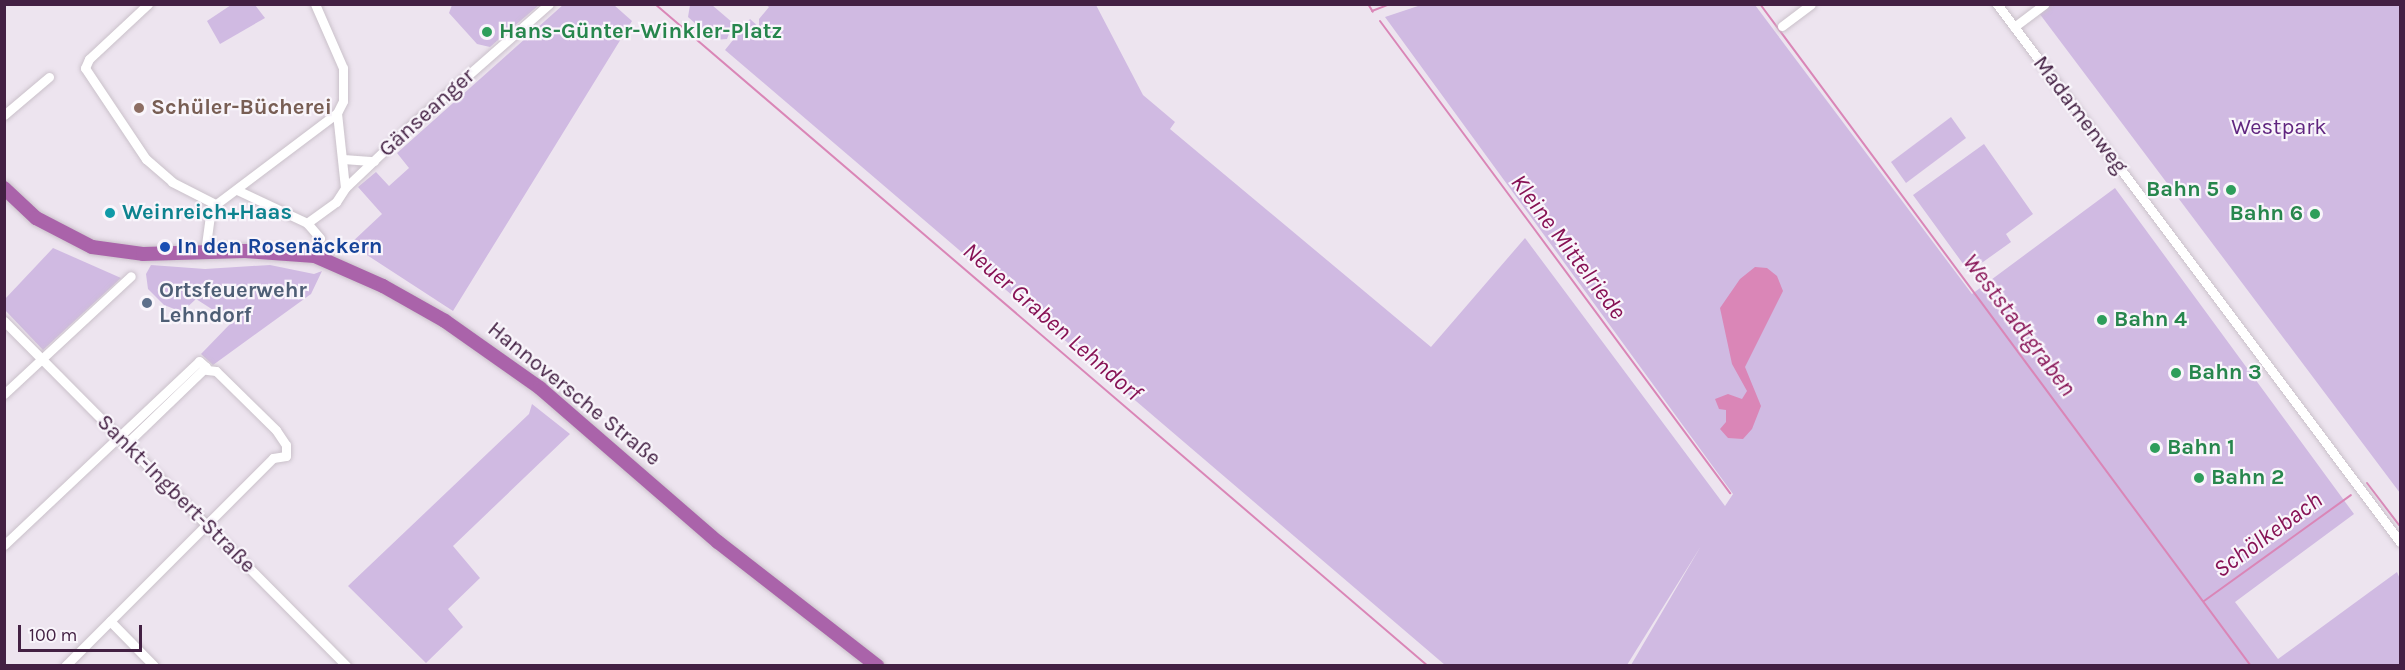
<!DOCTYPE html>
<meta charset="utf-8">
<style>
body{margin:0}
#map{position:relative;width:2405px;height:670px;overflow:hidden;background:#ede4ef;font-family:Karla,sans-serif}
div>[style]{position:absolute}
.green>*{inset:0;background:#d0bae2}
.water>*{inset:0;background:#da86b7}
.stream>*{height:2px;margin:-1px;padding:0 1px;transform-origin:1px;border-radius:1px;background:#da86b7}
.roads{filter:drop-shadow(0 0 2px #cac1ca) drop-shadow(0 0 2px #cac1ca)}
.minor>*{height:9px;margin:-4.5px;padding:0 4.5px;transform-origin:4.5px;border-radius:4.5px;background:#fff}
.primary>*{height:14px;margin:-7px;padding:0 7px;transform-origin:7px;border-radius:7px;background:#aa63aa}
.dots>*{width:16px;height:16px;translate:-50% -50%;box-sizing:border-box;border:3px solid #f9f5fb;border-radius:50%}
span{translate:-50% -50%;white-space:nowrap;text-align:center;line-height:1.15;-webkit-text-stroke:4.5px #f9f5fb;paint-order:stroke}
.leisure-label{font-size:22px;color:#27864d;font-weight:700}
.left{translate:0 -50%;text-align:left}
.right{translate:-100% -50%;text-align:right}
.education-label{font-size:22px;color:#785e54;font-weight:700}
.street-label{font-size:22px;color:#432043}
.park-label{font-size:22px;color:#60257f}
.culture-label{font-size:22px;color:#0d838f;font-weight:700}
.transit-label{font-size:22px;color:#164399;font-weight:700}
.service-label{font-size:22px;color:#4e5e75;font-weight:700}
.water-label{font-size:24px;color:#871255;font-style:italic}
.frame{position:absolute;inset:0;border:6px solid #432043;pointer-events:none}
.scale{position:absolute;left:18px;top:625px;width:124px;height:27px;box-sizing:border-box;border:3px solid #432043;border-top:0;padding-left:8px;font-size:18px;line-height:21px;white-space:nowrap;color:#432043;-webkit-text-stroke:4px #f9f5fb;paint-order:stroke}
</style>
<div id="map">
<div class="green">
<div style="clip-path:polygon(564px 4px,614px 5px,632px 21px,453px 311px,350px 244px,382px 214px,358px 187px,376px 172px,389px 186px,409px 168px,397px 153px)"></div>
<div style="clip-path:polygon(1424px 4px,1755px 5px,1972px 294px,2115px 188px,2354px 514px,2235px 602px,2278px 659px,2397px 572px,2400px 579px,2400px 665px,1631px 665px,1701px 546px,1627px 665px,1445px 665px,725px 50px,750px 19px,759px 27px,759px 19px,769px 7px,766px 5px,1096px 5px,1143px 95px,1175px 122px,1170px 129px,1431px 347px,1525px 238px,1725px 506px,1733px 494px,1385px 17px)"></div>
<div style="clip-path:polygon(231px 5px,255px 5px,265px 18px,220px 44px,207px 21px)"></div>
<div style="clip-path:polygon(452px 5px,452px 4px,539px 5px,490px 47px,477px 44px,449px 13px)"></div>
<div style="clip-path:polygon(690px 5px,712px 5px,733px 23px,727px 39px,714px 40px,688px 17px)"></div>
<div style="clip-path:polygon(2033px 5px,2400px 5px,2400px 493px,2191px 215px)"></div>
<div style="clip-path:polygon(1951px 117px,1966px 138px,1906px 183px,1891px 162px)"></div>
<div style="clip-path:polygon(1984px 144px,2033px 214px,2006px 234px,2011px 242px,1969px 272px,1913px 195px)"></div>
<div style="clip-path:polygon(53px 248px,121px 278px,43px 350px,5px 310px,5px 299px)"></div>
<div style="clip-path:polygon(151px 265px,205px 269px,270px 265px,314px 274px,322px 271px,311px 294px,213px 365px,201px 354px,232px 322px,196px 299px,182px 312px,164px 305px,148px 289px,146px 274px)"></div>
<div style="clip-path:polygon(532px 404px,570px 434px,453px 546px,480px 578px,448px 609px,463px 627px,426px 663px,348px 586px,529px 414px)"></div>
</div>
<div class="water">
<div style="clip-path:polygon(1755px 267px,1767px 268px,1777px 276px,1783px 291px,1745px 367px,1761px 406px,1752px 429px,1743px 439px,1728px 438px,1720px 429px,1726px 422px,1726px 410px,1719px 409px,1715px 399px,1728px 394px,1742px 399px,1747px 391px,1732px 364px,1720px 308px,1740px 279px)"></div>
</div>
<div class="stream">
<div style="left:655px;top:4px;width:1018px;rotate:40.58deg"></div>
<div style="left:1368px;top:4px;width:9px;rotate:58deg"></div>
<div style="left:1760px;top:4px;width:824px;rotate:53.44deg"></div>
<div style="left:1372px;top:11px;width:19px;rotate:-21deg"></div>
<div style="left:1380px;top:21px;width:588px;rotate:53.44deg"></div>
<div style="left:2367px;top:483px;width:53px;rotate:52.7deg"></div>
<div style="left:2204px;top:601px;width:181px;rotate:-35.8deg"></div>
</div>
<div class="roads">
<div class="minor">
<div style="left:148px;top:4px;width:81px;rotate:137deg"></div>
<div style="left:89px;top:59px;width:10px;rotate:114deg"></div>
<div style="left:85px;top:68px;width:110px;rotate:56.2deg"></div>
<div style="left:146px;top:159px;width:35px;rotate:41deg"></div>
<div style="left:172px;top:182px;width:48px;rotate:27.1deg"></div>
<div style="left:1997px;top:4px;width:672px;rotate:53.16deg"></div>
<div style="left:1782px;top:26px;width:36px;rotate:-37deg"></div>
<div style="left:2014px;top:27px;width:38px;rotate:-37deg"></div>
<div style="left:337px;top:113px;width:75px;rotate:83.9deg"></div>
<div style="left:4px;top:115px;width:59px;rotate:-40.2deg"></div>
<div style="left:343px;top:159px;width:31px;rotate:4deg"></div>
<div style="left:237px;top:190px;width:77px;rotate:25.2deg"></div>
<div style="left:307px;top:223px;width:20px;rotate:49deg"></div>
<div style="left:307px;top:223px;width:36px;rotate:-36deg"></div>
<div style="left:336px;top:202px;width:17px;rotate:-57deg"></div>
<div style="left:345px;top:188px;width:88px;rotate:-43.6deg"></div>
<div style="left:409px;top:127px;width:186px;rotate:-41.3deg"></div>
<div style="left:205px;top:252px;width:44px;rotate:-82.2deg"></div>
<div style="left:211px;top:208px;width:158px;rotate:-37deg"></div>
<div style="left:337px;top:113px;width:13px;rotate:-63deg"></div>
<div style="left:343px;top:101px;width:33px;rotate:-90deg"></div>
<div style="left:343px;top:68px;width:70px;rotate:-113.6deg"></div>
<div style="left:4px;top:321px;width:486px;rotate:45.2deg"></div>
<div style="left:4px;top:394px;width:173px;rotate:-42.9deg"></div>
<div style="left:4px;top:545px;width:268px;rotate:-43.3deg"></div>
<div style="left:199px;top:361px;width:9px;rotate:41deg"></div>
<div style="left:206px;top:367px;width:107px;rotate:136.1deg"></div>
<div style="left:129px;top:441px;width:9px;rotate:-159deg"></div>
<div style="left:110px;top:621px;width:63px;rotate:45.6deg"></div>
<div style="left:65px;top:666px;width:294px;rotate:-45deg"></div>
<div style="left:273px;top:458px;width:13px;rotate:-9deg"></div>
<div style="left:286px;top:456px;width:11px;rotate:-90deg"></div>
<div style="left:286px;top:445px;width:18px;rotate:-124deg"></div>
<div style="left:276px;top:430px;width:84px;rotate:-135.5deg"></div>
<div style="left:216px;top:371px;width:9px;rotate:-174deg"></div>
</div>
<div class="primary">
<div style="left:4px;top:188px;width:44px;rotate:43.2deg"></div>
<div style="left:36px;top:218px;width:63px;rotate:27.4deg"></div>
<div style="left:92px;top:247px;width:51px;rotate:7.8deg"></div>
<div style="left:143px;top:254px;width:102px;rotate:-1.7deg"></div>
<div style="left:245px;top:251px;width:70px;rotate:4.1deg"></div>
<div style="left:315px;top:256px;width:74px;rotate:23.8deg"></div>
<div style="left:383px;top:286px;width:71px;rotate:29.4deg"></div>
<div style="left:445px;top:321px;width:116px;rotate:35.2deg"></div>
<div style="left:540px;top:388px;width:235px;rotate:40.9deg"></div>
<div style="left:718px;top:542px;width:202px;rotate:37.9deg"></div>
</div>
</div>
<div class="dots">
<div style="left:487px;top:32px;background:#2e9e5b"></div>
<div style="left:139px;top:108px;background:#8d6e63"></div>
<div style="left:2231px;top:190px;background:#2e9e5b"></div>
<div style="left:110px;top:213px;background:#0f9aa8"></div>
<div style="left:2315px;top:214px;background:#2e9e5b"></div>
<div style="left:165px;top:247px;background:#1a4fb4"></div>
<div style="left:147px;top:303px;background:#5c6f8a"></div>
<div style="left:2102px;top:320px;background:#2e9e5b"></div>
<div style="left:2176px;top:373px;background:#2e9e5b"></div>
<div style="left:2155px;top:448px;background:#2e9e5b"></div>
<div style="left:2199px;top:478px;background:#2e9e5b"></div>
</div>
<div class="leisure-label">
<span class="left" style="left:499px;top:32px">Hans-Günter-Winkler-Platz</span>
<span class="right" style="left:2219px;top:190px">Bahn 5</span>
<span class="right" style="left:2303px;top:214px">Bahn 6</span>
<span class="left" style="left:2114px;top:320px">Bahn 4</span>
<span class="left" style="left:2188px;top:373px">Bahn 3</span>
<span class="left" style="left:2167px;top:448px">Bahn 1</span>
<span class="left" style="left:2211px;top:478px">Bahn 2</span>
</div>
<div class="education-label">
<span class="left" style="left:151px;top:108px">Schüler-Bücherei</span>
</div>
<div class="street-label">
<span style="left:427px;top:113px;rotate:-42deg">Gänseanger</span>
<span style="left:2080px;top:115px;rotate:53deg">Madamenweg</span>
<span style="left:574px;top:394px;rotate:39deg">Hannoversche Straße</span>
<span style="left:176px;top:494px;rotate:45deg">Sankt-Ingbert-Straße</span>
</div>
<div class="park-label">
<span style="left:2279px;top:128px">Westpark</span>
</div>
<div class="culture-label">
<span class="left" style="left:122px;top:213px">Weinreich+Haas</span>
</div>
<div class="transit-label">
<span class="left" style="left:177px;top:247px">In den Rosenäckern</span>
</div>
<div class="service-label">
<span class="left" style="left:159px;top:303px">Ortsfeuerwehr<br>Lehndorf</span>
</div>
<div class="water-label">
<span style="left:1568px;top:247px;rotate:53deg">Kleine Mittelriede</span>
<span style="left:1052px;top:322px;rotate:41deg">Neuer Graben Lehndorf</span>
<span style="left:2019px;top:325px;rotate:53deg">Weststadtgraben</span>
<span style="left:2268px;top:535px;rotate:-36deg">Schölkebach</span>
</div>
<div class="frame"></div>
<div class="scale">100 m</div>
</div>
